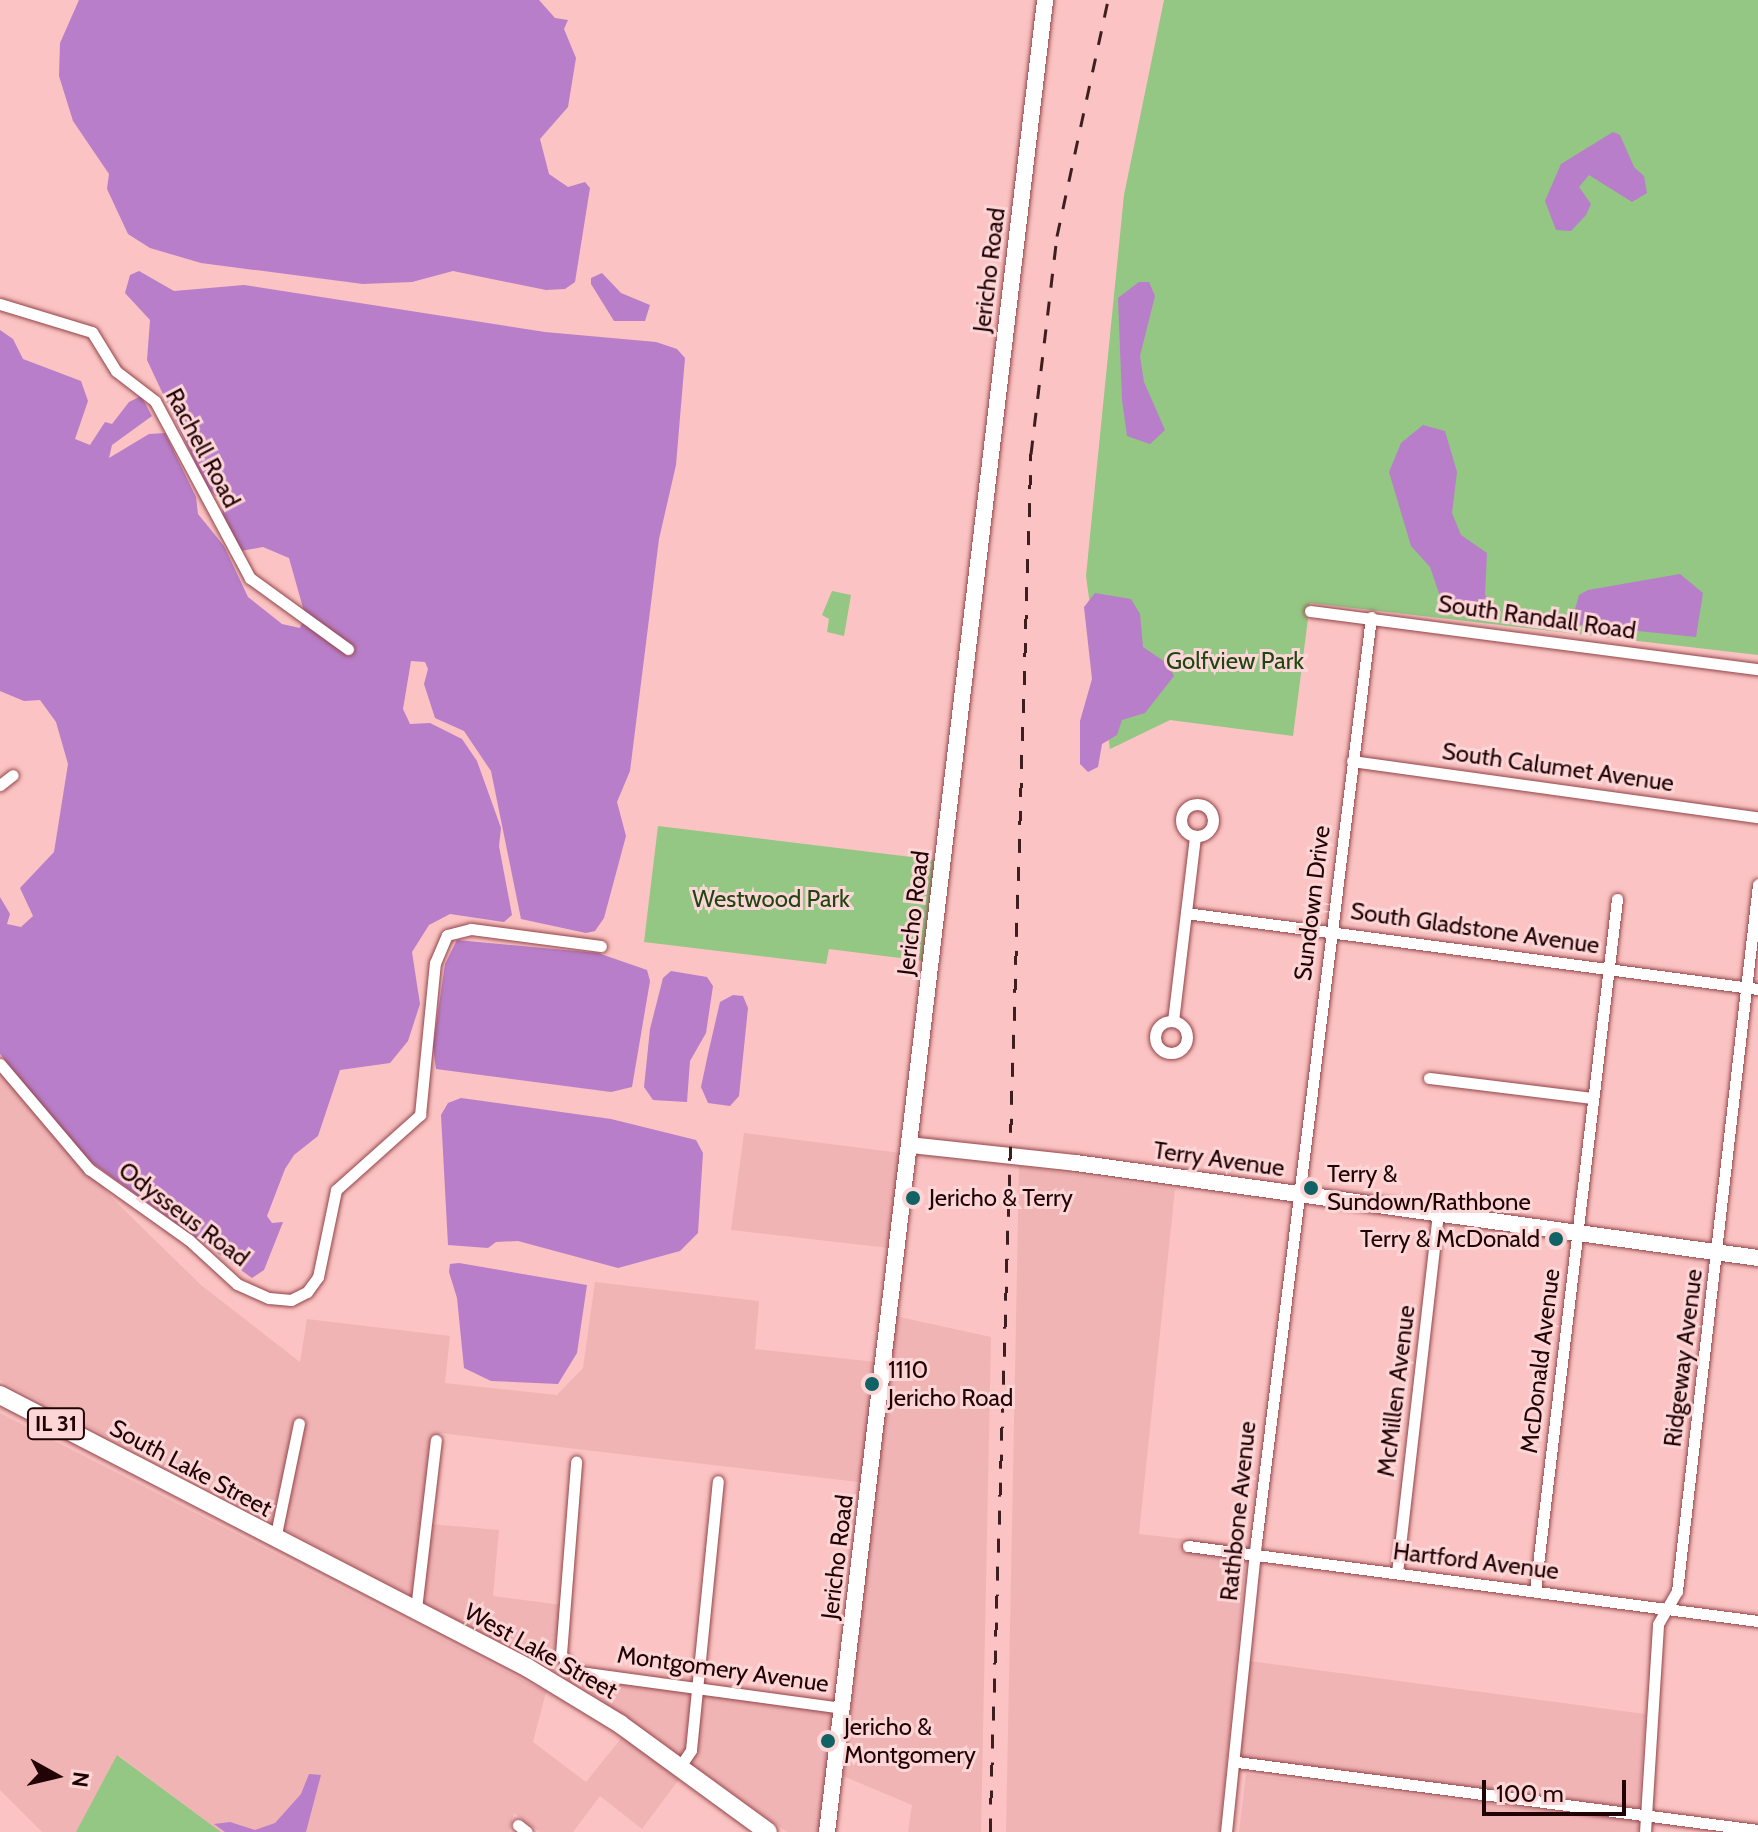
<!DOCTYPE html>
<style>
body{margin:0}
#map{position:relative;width:1758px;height:1832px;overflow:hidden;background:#fbc3c3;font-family:Cabin,sans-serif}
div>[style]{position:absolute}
.built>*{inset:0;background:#f1b4b5}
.green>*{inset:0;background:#94c684}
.water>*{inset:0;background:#b87ec9}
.roads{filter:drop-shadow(0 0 2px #934448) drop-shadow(0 0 2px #934448)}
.street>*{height:11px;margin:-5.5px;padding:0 5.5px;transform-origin:5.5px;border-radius:5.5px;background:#fff}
.street>.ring{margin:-5.5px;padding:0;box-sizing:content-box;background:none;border:11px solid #fff;border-radius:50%}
.secondary>*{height:16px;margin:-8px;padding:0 8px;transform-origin:8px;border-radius:8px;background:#fff}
.primary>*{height:18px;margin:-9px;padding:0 9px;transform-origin:9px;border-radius:9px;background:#fff}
.rail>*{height:3px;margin-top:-1.5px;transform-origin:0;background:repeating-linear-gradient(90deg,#3f1e20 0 14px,transparent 0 28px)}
.dots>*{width:22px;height:22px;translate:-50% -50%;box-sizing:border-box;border:4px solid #fcd6d6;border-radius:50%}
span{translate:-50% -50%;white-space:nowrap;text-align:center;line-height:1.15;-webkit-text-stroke:6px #fcd6d6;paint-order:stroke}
.shield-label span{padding:2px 6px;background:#fcd6d6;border:2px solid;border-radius:6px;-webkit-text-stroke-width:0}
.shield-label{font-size:22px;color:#210306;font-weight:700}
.street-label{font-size:24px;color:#210306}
.park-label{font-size:24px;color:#1f4610}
.poi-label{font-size:24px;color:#210306}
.left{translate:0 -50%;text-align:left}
.right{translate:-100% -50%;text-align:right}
.north{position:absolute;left:16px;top:1736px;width:80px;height:80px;-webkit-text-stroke:6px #fcd6d6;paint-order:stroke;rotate:98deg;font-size:22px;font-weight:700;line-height:32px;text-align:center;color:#210306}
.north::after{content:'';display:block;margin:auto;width:28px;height:36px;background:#210306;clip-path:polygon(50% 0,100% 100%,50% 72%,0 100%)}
.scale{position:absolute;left:1482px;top:1780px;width:144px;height:36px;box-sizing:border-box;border:4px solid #210306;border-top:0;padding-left:10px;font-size:24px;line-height:28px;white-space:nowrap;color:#210306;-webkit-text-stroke:6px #fcd6d6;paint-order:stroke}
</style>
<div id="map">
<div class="built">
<div style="clip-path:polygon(0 1061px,112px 1198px,201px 1285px,300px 1362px,307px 1319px,450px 1336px,445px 1383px,557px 1395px,583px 1368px,595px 1282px,759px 1301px,755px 1349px,876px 1362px,867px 1483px,440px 1433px,430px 1524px,499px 1530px,493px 1596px,570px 1606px,562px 1675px,0 1380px)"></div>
<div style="clip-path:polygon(744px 1133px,901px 1153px,889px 1248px,731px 1230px)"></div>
<div style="clip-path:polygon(1019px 1166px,1175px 1189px,1139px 1534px,1247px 1546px,1220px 1832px,1006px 1832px)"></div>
<div style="clip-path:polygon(895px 1316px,991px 1337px,981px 1832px,908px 1832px,912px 1805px,843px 1776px)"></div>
<div style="clip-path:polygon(0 1413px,546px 1692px,533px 1742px,586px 1782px,623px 1736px,680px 1778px,642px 1829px,600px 1796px,573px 1832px,540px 1832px,514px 1813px,509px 1832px,221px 1832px,118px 1755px,78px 1832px,42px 1832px,0 1790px)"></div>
<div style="clip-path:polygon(1250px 1661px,1645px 1714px,1639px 1808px,1240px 1758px)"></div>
<div style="clip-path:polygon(582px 1677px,838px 1710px,823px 1832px,787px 1832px,574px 1681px)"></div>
<div style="clip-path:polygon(1246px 1774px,1639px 1822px,1638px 1832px,1239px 1832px)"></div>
</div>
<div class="green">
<div style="clip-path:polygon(1164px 0,1758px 0,1758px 655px,1310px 603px,1293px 736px,1170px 720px,1110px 749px,1086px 576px,1124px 195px)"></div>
<div style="clip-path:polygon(832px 591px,851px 595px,844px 636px,827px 632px,829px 619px,822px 615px)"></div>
<div style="clip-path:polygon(658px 826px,936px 860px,924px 961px,829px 949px,826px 964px,644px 942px)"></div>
<div style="clip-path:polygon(117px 1755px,221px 1832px,76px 1832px)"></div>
</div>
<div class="water">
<div style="clip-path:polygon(79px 0,539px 0,555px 18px,568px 20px,564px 29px,576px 58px,568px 107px,540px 139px,549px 174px,568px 187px,585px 182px,590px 188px,575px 282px,565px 289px,546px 290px,453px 271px,412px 282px,363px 284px,201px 263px,150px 248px,128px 234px,107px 189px,109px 174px,73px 121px,59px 76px,60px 43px)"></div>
<div style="clip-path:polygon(1613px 132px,1620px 135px,1634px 167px,1644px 176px,1647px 193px,1632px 202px,1589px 175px,1579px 187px,1591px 204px,1586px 215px,1571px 231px,1556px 230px,1545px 201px,1561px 164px)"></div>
<div style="clip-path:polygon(139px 271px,174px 291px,244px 285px,545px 332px,656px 342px,677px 349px,685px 358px,676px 465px,659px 539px,630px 771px,617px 802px,626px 836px,604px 918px,595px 931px,586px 933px,521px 919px,491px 771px,464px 731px,435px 718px,424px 684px,428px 669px,425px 662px,411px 661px,403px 709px,410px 724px,430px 723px,462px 739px,477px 761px,501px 828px,499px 846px,512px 915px,504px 922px,450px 914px,429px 925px,412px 952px,420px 1004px,408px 1041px,390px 1063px,340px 1070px,318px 1136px,294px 1155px,285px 1169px,267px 1216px,272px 1223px,283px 1222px,264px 1270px,252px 1278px,84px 1157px,0 1054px,0 897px,10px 914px,7px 924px,21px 927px,33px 916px,20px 888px,54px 852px,68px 764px,56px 722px,40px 700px,24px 701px,0 691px,0 330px,13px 339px,23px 359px,81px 381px,88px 401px,75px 439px,90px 445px,105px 422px,112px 424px,129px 402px,141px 396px,152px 416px,112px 445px,109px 458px,149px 434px,165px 433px,196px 497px,198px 514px,224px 546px,248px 597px,282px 624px,300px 628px,305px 615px,289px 558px,263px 547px,241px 551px,224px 522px,221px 501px,207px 488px,147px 360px,150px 320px,125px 293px,130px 275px)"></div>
<div style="clip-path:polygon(602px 273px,621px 293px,650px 305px,645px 321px,614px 321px,591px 284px,591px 278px)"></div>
<div style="clip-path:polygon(1139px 282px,1149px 282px,1155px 296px,1140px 356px,1144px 382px,1165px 430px,1150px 444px,1127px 436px,1122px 400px,1118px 298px)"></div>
<div style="clip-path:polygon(1423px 425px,1445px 431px,1457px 472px,1452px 513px,1461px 535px,1487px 553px,1485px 595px,1502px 611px,1443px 605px,1430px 567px,1411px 546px,1389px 472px,1401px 443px)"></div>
<div style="clip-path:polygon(1680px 574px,1703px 593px,1696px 637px,1571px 624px,1579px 595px,1588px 590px)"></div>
<div style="clip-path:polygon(1095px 593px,1131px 599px,1140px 614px,1143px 647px,1168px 664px,1174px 676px,1145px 713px,1122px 720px,1117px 735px,1102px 744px,1098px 767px,1088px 772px,1080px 764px,1080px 721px,1092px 679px,1084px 607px)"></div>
<div style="clip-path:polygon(457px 940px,598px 953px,647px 970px,650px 981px,632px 1087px,611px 1092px,436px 1069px,433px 1047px,445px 964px)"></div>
<div style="clip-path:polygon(671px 971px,707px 977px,713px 986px,706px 1033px,690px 1061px,687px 1102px,653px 1100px,644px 1087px,650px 1029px,663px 978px)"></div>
<div style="clip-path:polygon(733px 995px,743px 996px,748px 1008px,739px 1096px,730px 1106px,708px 1103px,701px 1087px,708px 1054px,720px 1002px)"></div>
<div style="clip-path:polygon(461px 1098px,611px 1119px,696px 1140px,703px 1153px,698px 1233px,680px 1251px,618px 1268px,518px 1241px,496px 1242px,488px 1248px,448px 1245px,441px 1115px,448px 1103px)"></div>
<div style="clip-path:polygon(459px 1263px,587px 1285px,577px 1353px,558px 1384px,491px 1381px,464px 1368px,457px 1298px,449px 1272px,450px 1264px)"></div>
<div style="clip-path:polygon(309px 1774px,321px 1775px,306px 1832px,225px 1832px,214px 1824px,230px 1822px,255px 1830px,275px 1823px,301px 1794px)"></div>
</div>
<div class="roads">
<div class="street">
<div style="left:0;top:304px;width:96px;rotate:16.9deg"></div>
<div style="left:92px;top:332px;width:46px;rotate:58.4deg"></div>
<div style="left:116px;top:371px;width:49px;rotate:37.6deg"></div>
<div style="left:155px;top:401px;width:201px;rotate:61.8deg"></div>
<div style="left:250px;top:578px;width:121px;rotate:35.9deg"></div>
<div style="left:1310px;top:611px;width:452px;rotate:7.4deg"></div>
<div style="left:1352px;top:761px;width:410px;rotate:7.9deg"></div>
<div style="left:0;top:785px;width:16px;rotate:-38deg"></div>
<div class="ring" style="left:1181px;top:804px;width:21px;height:21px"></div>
<div style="left:1186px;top:913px;width:577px;rotate:7.57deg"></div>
<div style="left:1173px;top:1021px;width:186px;rotate:-83.2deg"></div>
<div class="ring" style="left:1155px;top:1021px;width:21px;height:21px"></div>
<div style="left:0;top:1064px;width:138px;rotate:49.7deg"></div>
<div style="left:89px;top:1169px;width:123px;rotate:35.4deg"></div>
<div style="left:189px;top:1240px;width:65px;rotate:42.5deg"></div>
<div style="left:237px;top:1284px;width:35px;rotate:24deg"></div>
<div style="left:269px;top:1298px;width:22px;rotate:5deg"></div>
<div style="left:291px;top:1300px;width:18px;rotate:-27deg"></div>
<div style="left:307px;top:1292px;width:19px;rotate:-54deg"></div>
<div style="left:318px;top:1277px;width:89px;rotate:-78.3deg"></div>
<div style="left:336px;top:1190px;width:113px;rotate:-41.8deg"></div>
<div style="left:420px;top:1115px;width:153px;rotate:-84.4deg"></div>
<div style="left:435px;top:963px;width:30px;rotate:-67deg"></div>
<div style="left:447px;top:935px;width:25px;rotate:-14deg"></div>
<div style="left:471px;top:929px;width:131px;rotate:7.5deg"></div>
<div style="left:1429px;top:1078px;width:165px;rotate:7deg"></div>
<div style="left:275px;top:1539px;width:118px;rotate:-78.3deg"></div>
<div style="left:1188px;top:1546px;width:575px;rotate:7.5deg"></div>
<div style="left:1397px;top:1573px;width:361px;rotate:-83.5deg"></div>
<div style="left:1535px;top:1590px;width:696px;rotate:-83.23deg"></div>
<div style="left:416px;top:1609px;width:170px;rotate:-83.3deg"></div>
<div style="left:572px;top:1671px;width:272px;rotate:7.8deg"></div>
<div style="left:572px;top:1671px;width:20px;rotate:-123deg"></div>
<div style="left:561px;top:1654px;width:193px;rotate:-85.5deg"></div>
<div style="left:1237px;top:1762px;width:525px;rotate:7.44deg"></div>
<div style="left:681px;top:1765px;width:18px;rotate:-56deg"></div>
<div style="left:691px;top:1750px;width:270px;rotate:-84.3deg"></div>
<div style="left:518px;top:1825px;width:11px;rotate:38deg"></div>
<div style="left:1226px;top:1832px;width:292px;rotate:-84.1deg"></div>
<div style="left:1256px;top:1542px;width:932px;rotate:-82.91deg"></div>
<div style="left:1645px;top:1832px;width:208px;rotate:-86.4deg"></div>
<div style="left:1658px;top:1624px;width:38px;rotate:-60deg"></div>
<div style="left:1677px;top:1591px;width:711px;rotate:-83.46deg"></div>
</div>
<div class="secondary">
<div style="left:910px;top:1145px;width:167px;rotate:6.2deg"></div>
<div style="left:1076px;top:1163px;width:689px;rotate:7.93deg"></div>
<div style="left:827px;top:1832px;width:1845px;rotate:-83.21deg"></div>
</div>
<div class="primary">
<div style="left:0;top:1395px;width:594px;rotate:27.34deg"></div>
<div style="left:528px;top:1668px;width:108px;rotate:31.3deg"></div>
<div style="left:620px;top:1724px;width:183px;rotate:36.1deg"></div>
</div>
</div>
<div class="rail">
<div style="left:990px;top:1832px;width:1379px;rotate:-88.3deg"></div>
<div style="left:1031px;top:454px;width:220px;rotate:-83.2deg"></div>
<div style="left:1057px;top:236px;width:241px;rotate:-77.8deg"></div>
</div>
<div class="dots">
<div style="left:1311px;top:1188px;background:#106264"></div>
<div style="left:913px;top:1198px;background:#106264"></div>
<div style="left:1556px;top:1239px;background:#106264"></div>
<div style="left:872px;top:1384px;background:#106264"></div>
<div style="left:828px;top:1741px;background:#106264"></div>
</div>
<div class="shield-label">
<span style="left:56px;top:1424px">IL 31</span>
</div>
<div class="street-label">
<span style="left:989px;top:270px;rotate:-83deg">Jericho Road</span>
<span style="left:203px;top:448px;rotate:62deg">Rachell Road</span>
<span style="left:1537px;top:617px;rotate:8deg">South Randall Road</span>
<span style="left:1558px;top:767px;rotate:8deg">South Calumet Avenue</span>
<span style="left:1312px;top:903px;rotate:-83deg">Sundown Drive</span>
<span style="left:913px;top:913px;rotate:-83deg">Jericho Road</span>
<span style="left:1475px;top:928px;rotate:8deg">South Gladstone Avenue</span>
<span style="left:1219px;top:1159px;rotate:8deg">Terry Avenue</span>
<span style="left:184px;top:1214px;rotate:37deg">Odysseus Road</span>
<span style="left:1683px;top:1358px;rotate:-83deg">Ridgeway Avenue</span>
<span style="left:1540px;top:1361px;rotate:-83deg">McDonald Avenue</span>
<span style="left:1396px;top:1391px;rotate:-83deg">McMillen Avenue</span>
<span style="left:191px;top:1468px;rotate:28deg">South Lake Street</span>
<span style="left:1238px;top:1511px;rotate:-84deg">Rathbone Avenue</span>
<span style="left:837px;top:1557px;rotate:-83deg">Jericho Road</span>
<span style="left:1476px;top:1561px;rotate:7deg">Hartford Avenue</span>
<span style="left:541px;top:1651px;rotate:29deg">West Lake Street</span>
<span style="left:723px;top:1669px;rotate:8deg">Montgomery Avenue</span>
</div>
<div class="park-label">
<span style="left:1235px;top:661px">Golfview Park</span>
<span style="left:771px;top:899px">Westwood Park</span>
</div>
<div class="poi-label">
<span class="left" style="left:1327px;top:1188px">Terry &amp;<br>Sundown/Rathbone</span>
<span class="left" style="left:929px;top:1198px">Jericho &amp; Terry</span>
<span class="right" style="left:1540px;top:1239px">Terry &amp; McDonald</span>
<span class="left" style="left:888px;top:1384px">1110<br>Jericho Road</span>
<span class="left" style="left:844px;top:1741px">Jericho &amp;<br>Montgomery</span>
</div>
<div class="north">N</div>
<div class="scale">100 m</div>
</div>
